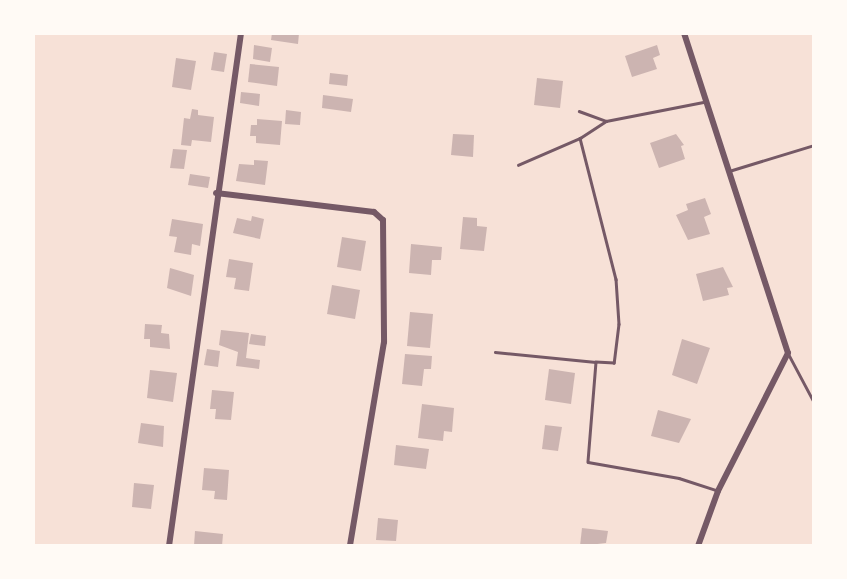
<!DOCTYPE html>
<style>
body{margin:0}
#map{position:relative;width:847px;height:579px;overflow:hidden;background:#f7e1d7;font-family:"Exo 2",sans-serif}
div>[style]{position:absolute}
.building>*{inset:0;background:#ccb4b1}
.service>*{height:2.5px;margin:-1.25px;padding:0 1.25px;transform-origin:1.25px;border-radius:1.25px;background:#755966}
.minor>*{height:6px;margin:-3px;padding:0 3px;transform-origin:3px;border-radius:3px;background:#755966}
span{translate:-50% -50%;white-space:nowrap;text-align:center;line-height:1.15;-webkit-text-stroke:6px #fffaf5;paint-order:stroke}
.frame{position:absolute;inset:0;border:35px solid #fffaf5;pointer-events:none}
</style>
<div id="map">
<div class="building">
<div style="clip-path:polygon(272px 33px,299px 33px,298px 44px,271px 40px)"></div>
<div style="clip-path:polygon(254px 45px,272px 48px,270px 62px,253px 59px)"></div>
<div style="clip-path:polygon(657px 45px,660px 55px,653px 58px,657px 69px,632px 77px,625px 56px)"></div>
<div style="clip-path:polygon(214px 52px,227px 54px,224px 72px,211px 70px)"></div>
<div style="clip-path:polygon(176px 58px,196px 61px,191px 90px,172px 87px)"></div>
<div style="clip-path:polygon(250px 64px,279px 67px,277px 86px,248px 82px)"></div>
<div style="clip-path:polygon(330px 73px,348px 75px,347px 86px,329px 84px)"></div>
<div style="clip-path:polygon(537px 78px,563px 81px,560px 108px,534px 105px)"></div>
<div style="clip-path:polygon(241px 92px,260px 94px,259px 106px,240px 103px)"></div>
<div style="clip-path:polygon(323px 95px,353px 99px,351px 112px,322px 108px)"></div>
<div style="clip-path:polygon(192px 109px,198px 110px,198px 115px,214px 117px,211px 142px,192px 140px,191px 146px,181px 145px,184px 118px,190px 119px)"></div>
<div style="clip-path:polygon(286px 110px,301px 112px,300px 125px,285px 124px)"></div>
<div style="clip-path:polygon(257px 119px,282px 121px,280px 145px,256px 143px,256px 136px,250px 136px,251px 125px,257px 125px)"></div>
<div style="clip-path:polygon(453px 134px,474px 135px,473px 157px,451px 155px)"></div>
<div style="clip-path:polygon(676px 134px,684px 145px,681px 146px,685px 159px,659px 168px,650px 143px)"></div>
<div style="clip-path:polygon(173px 149px,187px 150px,184px 169px,170px 168px)"></div>
<div style="clip-path:polygon(254px 160px,268px 161px,265px 185px,236px 181px,239px 164px,254px 165px)"></div>
<div style="clip-path:polygon(190px 174px,210px 177px,208px 188px,188px 185px)"></div>
<div style="clip-path:polygon(705px 198px,711px 214px,704px 217px,710px 234px,688px 240px,676px 215px,688px 210px,686px 204px)"></div>
<div style="clip-path:polygon(252px 216px,264px 219px,260px 239px,233px 233px,237px 218px,251px 221px)"></div>
<div style="clip-path:polygon(463px 217px,477px 218px,477px 226px,487px 227px,484px 251px,460px 249px)"></div>
<div style="clip-path:polygon(172px 219px,203px 224px,200px 246px,192px 244px,191px 255px,174px 252px,177px 237px,169px 236px)"></div>
<div style="clip-path:polygon(342px 237px,366px 241px,361px 271px,337px 267px)"></div>
<div style="clip-path:polygon(411px 244px,442px 247px,441px 260px,432px 260px,431px 275px,409px 273px)"></div>
<div style="clip-path:polygon(229px 259px,253px 263px,249px 291px,234px 289px,236px 278px,226px 277px)"></div>
<div style="clip-path:polygon(723px 267px,733px 287px,727px 288px,729px 295px,703px 301px,696px 274px)"></div>
<div style="clip-path:polygon(170px 268px,194px 275px,191px 296px,167px 288px)"></div>
<div style="clip-path:polygon(332px 285px,360px 290px,355px 319px,327px 314px)"></div>
<div style="clip-path:polygon(410px 312px,433px 314px,430px 348px,407px 346px)"></div>
<div style="clip-path:polygon(145px 324px,162px 325px,161px 333px,169px 334px,170px 349px,150px 347px,150px 339px,144px 339px)"></div>
<div style="clip-path:polygon(221px 330px,249px 333px,246px 358px,260px 360px,259px 369px,236px 366px,238px 352px,219px 345px)"></div>
<div style="clip-path:polygon(251px 334px,266px 336px,265px 346px,249px 344px)"></div>
<div style="clip-path:polygon(682px 339px,710px 348px,697px 384px,672px 375px)"></div>
<div style="clip-path:polygon(207px 349px,220px 351px,218px 367px,204px 365px)"></div>
<div style="clip-path:polygon(405px 354px,432px 356px,431px 369px,424px 369px,422px 386px,402px 384px)"></div>
<div style="clip-path:polygon(549px 369px,575px 373px,571px 404px,545px 400px)"></div>
<div style="clip-path:polygon(150px 370px,177px 373px,173px 402px,147px 398px)"></div>
<div style="clip-path:polygon(212px 390px,234px 392px,231px 420px,215px 419px,216px 409px,210px 409px)"></div>
<div style="clip-path:polygon(422px 404px,454px 408px,452px 432px,444px 431px,443px 441px,418px 438px)"></div>
<div style="clip-path:polygon(658px 410px,691px 419px,679px 443px,651px 436px)"></div>
<div style="clip-path:polygon(141px 423px,164px 426px,163px 447px,138px 443px)"></div>
<div style="clip-path:polygon(545px 425px,562px 427px,558px 451px,542px 449px)"></div>
<div style="clip-path:polygon(396px 445px,429px 449px,426px 469px,394px 465px)"></div>
<div style="clip-path:polygon(204px 468px,229px 470px,227px 500px,214px 499px,215px 491px,202px 490px)"></div>
<div style="clip-path:polygon(134px 483px,154px 485px,151px 509px,132px 507px)"></div>
<div style="clip-path:polygon(378px 518px,398px 520px,396px 541px,376px 540px)"></div>
<div style="clip-path:polygon(582px 528px,608px 531px,606px 543px,580px 546px)"></div>
<div style="clip-path:polygon(195px 531px,223px 534px,222px 546px,194px 546px)"></div>
</div>
<div class="service">
<div style="left:579px;top:111px;width:29px;rotate:20deg"></div>
<div style="left:580px;top:138px;width:146px;rotate:75.7deg"></div>
<div style="left:616px;top:279px;width:45px;rotate:86.2deg"></div>
<div style="left:619px;top:324px;width:39px;rotate:97deg"></div>
<div style="left:614px;top:363px;width:18px;rotate:-177deg"></div>
<div style="left:596px;top:362px;width:100px;rotate:94.6deg"></div>
<div style="left:588px;top:462px;width:92px;rotate:10deg"></div>
<div style="left:679px;top:478px;width:38px;rotate:18deg"></div>
<div style="left:518px;top:165px;width:68px;rotate:-23.5deg"></div>
<div style="left:580px;top:138px;width:31px;rotate:-33deg"></div>
<div style="left:606px;top:121px;width:100px;rotate:-11deg"></div>
<div style="left:729px;top:171px;width:89px;rotate:-17deg"></div>
<div style="left:495px;top:352px;width:101px;rotate:5.7deg"></div>
<div style="left:788px;top:353px;width:55px;rotate:62deg"></div>
</div>
<div class="minor">
<div style="left:684px;top:33px;width:336px;rotate:72deg"></div>
<div style="left:788px;top:353px;width:155px;rotate:116.9deg"></div>
<div style="left:718px;top:491px;width:59px;rotate:110deg"></div>
<div style="left:216px;top:193px;width:159px;rotate:6.9deg"></div>
<div style="left:374px;top:212px;width:12px;rotate:42deg"></div>
<div style="left:383px;top:220px;width:122px;rotate:89.5deg"></div>
<div style="left:384px;top:342px;width:207px;rotate:99.5deg"></div>
<div style="left:169px;top:546px;width:518px;rotate:-82.01deg"></div>
</div>
<div class="frame"></div>
</div>
